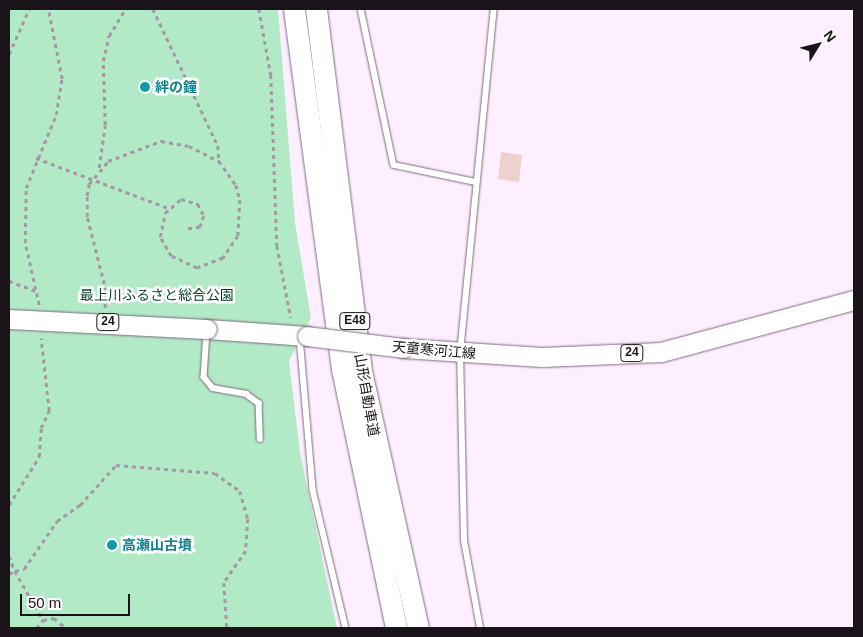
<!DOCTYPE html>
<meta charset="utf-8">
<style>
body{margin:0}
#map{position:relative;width:863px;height:637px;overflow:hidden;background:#feefff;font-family:Helvetica,"Noto Sans JP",sans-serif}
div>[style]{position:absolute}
.green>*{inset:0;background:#b2e9c6}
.building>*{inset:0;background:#edd1cd}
.path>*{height:2.5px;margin-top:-1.25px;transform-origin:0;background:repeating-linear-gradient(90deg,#a498a4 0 4px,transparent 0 8px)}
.roads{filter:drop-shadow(0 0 1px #7b6c7c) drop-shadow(0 0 1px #7b6c7c)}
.service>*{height:5.5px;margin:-2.75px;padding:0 2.75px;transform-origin:2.75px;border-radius:2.75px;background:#fff}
.primary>*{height:19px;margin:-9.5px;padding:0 9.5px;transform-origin:9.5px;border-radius:9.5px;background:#fff}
.motorway>*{height:21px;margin:-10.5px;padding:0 10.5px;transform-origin:10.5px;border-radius:10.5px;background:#fff}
.bridges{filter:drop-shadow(0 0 1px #7b6c7c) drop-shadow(0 0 1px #7b6c7c)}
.primary-bridge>*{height:19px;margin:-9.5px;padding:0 9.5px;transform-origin:9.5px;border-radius:9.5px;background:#fff}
.dots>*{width:14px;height:14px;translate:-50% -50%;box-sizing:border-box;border:2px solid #fff;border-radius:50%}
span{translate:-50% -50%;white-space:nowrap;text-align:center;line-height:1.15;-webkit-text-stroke:5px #fff;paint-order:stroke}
.shield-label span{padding:1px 4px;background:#fff;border:1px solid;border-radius:4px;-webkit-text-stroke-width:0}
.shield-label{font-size:12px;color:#1a141a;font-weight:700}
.culture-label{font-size:14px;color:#0d838f;font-weight:700}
.left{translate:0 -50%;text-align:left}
.park-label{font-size:14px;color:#083c22}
.street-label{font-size:14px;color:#1a141a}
.frame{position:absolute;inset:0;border:10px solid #1a141a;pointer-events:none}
.north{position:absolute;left:793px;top:20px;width:50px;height:50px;-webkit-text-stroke:4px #fff;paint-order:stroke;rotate:54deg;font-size:14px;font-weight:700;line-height:20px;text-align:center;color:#1a141a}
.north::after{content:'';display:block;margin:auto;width:18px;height:22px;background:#1a141a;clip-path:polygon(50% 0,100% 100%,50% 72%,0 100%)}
.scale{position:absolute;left:20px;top:594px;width:110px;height:22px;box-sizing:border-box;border:2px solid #1a141a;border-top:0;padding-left:6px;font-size:15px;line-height:18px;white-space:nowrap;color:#1a141a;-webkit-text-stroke:4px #fff;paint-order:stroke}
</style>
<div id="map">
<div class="green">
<div style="clip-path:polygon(9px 9px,278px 9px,295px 223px,311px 318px,289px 361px,300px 453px,337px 628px,9px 628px)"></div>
</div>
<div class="building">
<div style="clip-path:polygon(501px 152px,522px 155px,519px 182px,498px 179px)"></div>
</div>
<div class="path">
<div style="left:153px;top:9px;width:152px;rotate:64.6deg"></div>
<div style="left:218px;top:146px;width:14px;rotate:86deg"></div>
<div style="left:259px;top:9px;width:67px;rotate:79.7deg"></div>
<div style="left:271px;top:75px;width:171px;rotate:88deg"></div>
<div style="left:277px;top:246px;width:73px;rotate:79deg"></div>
<div style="left:9px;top:54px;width:49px;rotate:-66deg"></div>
<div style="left:36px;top:158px;width:141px;rotate:20.7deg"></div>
<div style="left:99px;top:168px;width:43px;rotate:-82.1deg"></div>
<div style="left:105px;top:125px;width:64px;rotate:-91.8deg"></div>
<div style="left:103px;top:61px;width:26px;rotate:-77deg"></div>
<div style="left:109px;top:36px;width:31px;rotate:-59deg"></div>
<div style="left:9px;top:281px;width:30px;rotate:20deg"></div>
<div style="left:39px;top:305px;width:64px;rotate:-102.7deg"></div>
<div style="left:25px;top:243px;width:55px;rotate:-89deg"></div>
<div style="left:26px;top:188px;width:79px;rotate:-67.7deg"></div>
<div style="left:56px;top:115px;width:36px;rotate:-81deg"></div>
<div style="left:62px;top:79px;width:71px;rotate:-101.3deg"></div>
<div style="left:105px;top:308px;width:24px;rotate:-92deg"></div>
<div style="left:104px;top:284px;width:69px;rotate:-104.2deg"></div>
<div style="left:87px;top:217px;width:21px;rotate:-90deg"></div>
<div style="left:87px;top:196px;width:12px;rotate:-81deg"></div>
<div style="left:89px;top:184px;width:30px;rotate:-50deg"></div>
<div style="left:108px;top:161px;width:57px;rotate:-20.7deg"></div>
<div style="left:161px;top:141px;width:28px;rotate:10deg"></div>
<div style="left:189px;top:146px;width:34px;rotate:27deg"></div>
<div style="left:219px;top:161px;width:29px;rotate:55deg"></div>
<div style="left:236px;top:185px;width:16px;rotate:75deg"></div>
<div style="left:240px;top:200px;width:36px;rotate:93deg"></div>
<div style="left:238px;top:236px;width:27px;rotate:124deg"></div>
<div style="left:223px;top:258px;width:28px;rotate:159deg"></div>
<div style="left:197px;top:268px;width:29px;rotate:-155deg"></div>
<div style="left:171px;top:256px;width:22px;rotate:-120deg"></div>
<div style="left:160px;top:237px;width:25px;rotate:-78deg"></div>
<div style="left:165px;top:213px;width:21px;rotate:-41deg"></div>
<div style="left:181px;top:199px;width:18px;rotate:16deg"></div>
<div style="left:198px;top:204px;width:13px;rotate:63deg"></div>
<div style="left:204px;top:216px;width:12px;rotate:110deg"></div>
<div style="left:200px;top:227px;width:13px;rotate:171deg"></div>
<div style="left:9px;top:505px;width:57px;rotate:-58deg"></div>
<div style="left:39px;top:457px;width:29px;rotate:-86deg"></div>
<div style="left:41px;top:428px;width:19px;rotate:-65deg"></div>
<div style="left:49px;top:411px;width:73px;rotate:-96.3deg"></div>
<div style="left:9px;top:556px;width:16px;rotate:68deg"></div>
<div style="left:15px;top:571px;width:9px;rotate:-13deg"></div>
<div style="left:24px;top:569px;width:58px;rotate:-55.5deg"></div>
<div style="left:57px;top:521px;width:28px;rotate:-35deg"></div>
<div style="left:80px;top:505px;width:54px;rotate:-48deg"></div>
<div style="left:116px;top:465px;width:99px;rotate:4.6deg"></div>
<div style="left:215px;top:473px;width:31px;rotate:36deg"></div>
<div style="left:240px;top:491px;width:29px;rotate:74deg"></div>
<div style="left:248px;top:519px;width:32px;rotate:94deg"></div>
<div style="left:246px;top:551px;width:39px;rotate:125deg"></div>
<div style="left:224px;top:583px;width:45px;rotate:86.2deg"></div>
<div style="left:9px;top:574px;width:7px;rotate:-27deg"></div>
<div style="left:15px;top:571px;width:56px;rotate:60.3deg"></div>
<div style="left:36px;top:628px;width:11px;rotate:-49deg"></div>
<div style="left:43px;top:620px;width:11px;rotate:-10deg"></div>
<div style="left:54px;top:618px;width:16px;rotate:40deg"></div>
<div style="left:95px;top:628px;width:11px"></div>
</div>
<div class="roads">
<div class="service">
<div style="left:361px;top:9px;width:159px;rotate:78.1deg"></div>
<div style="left:394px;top:165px;width:84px;rotate:11.7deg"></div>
<div style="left:207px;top:332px;width:45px;rotate:93.8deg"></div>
<div style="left:204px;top:377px;width:14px;rotate:51deg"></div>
<div style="left:213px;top:388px;width:34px;rotate:10deg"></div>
<div style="left:246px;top:394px;width:16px;rotate:35deg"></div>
<div style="left:259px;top:403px;width:36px;rotate:88deg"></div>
<div style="left:300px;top:337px;width:154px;rotate:85.1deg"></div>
<div style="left:313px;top:490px;width:142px;rotate:76.6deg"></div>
<div style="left:480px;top:628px;width:88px;rotate:-100.4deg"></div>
<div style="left:464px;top:541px;width:188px;rotate:-91.2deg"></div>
<div style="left:460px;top:353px;width:346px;rotate:-84.4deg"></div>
</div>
<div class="primary">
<div style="left:207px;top:329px;width:100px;rotate:4deg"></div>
<div style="left:403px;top:348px;width:139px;rotate:3.7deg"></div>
<div style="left:542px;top:357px;width:119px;rotate:-2.4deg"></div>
<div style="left:661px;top:352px;width:200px;rotate:-15.1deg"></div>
</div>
<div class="motorway">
<div style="left:294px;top:9px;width:363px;rotate:82.4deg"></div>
<div style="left:342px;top:369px;width:265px;rotate:78.2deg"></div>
<div style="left:316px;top:9px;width:365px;rotate:82.9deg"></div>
<div style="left:361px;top:371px;width:263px;rotate:77.5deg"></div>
</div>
</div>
<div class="bridges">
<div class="primary-bridge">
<div style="left:9px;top:319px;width:198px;rotate:2.9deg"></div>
<div style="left:307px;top:336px;width:97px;rotate:7.1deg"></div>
</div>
</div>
<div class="dots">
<div style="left:145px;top:87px;background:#0f9aa8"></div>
<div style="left:112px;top:545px;background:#0f9aa8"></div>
</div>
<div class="shield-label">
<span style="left:355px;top:321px">E48</span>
<span style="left:108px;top:322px">24</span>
<span style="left:632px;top:353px">24</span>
</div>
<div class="culture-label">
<span class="left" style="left:155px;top:87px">絆の鐘</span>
<span class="left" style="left:122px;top:545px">高瀬山古墳</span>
</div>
<div class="park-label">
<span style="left:157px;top:295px">最上川ふるさと総合公園</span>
</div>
<div class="street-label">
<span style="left:434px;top:350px;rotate:5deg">天童寒河江線</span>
<span style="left:367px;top:395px;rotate:80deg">山形自動車道</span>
</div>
<div class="frame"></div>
<div class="north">N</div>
<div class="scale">50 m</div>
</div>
